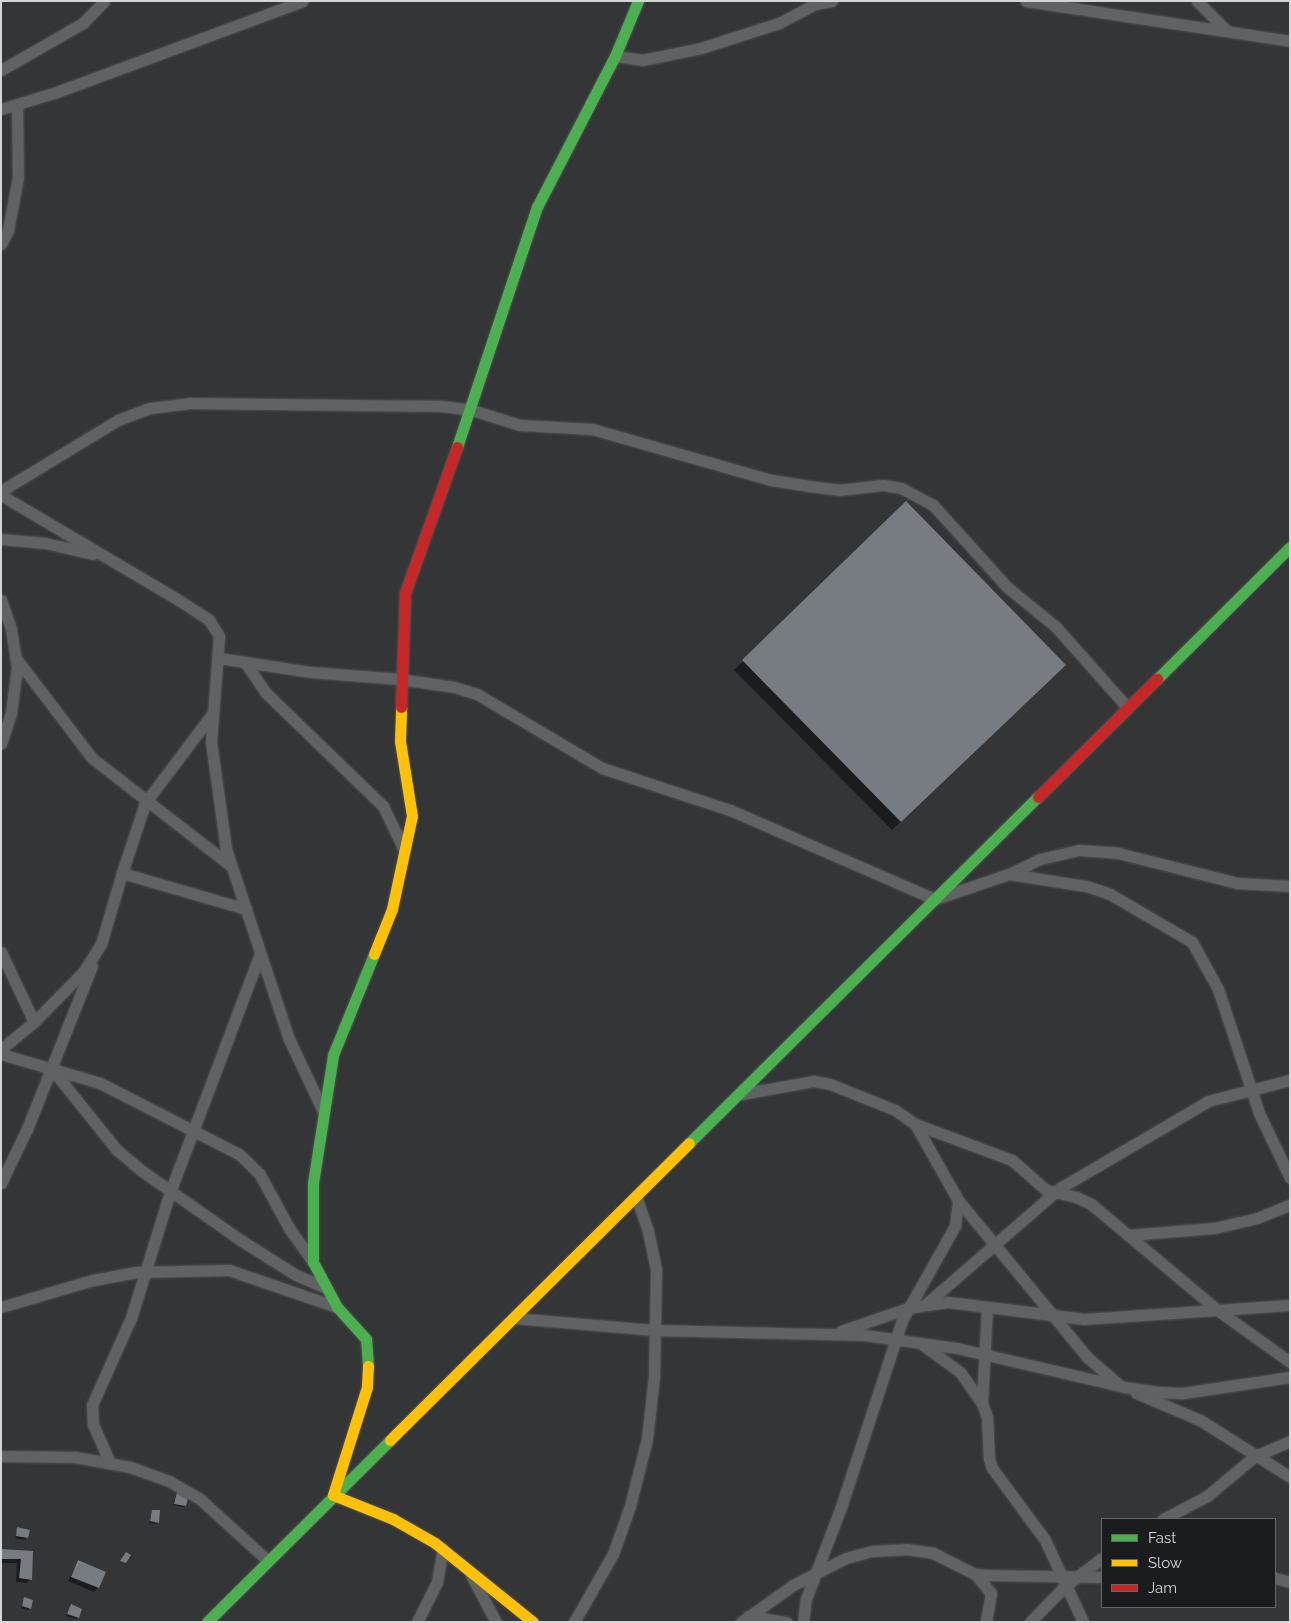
<!DOCTYPE html>
<style>
body{margin:0}
#map{position:relative;width:1291px;height:1623px;overflow:hidden;background:#333537;font-family:Raleway,sans-serif}
div>[style]{position:absolute}
.shadow>*{inset:0;background:#0007}
.building>*{inset:0;background:#767c81}
.roads{filter:drop-shadow(0 0 1px #505253) drop-shadow(0 0 1px #505253)}
.street>*{height:11px;margin:-5.5px;padding:0 5.5px;transform-origin:5.5px;border-radius:5.5px;background:#606263}
.fast>*{height:11px;margin:-5.5px;padding:0 5.5px;transform-origin:5.5px;border-radius:5.5px;background:#4caf50}
.slow>*{height:11px;margin:-5.5px;padding:0 5.5px;transform-origin:5.5px;border-radius:5.5px;background:#ffc107}
.jam>*{height:11px;margin:-5.5px;padding:0 5.5px;transform-origin:5.5px;border-radius:5.5px;background:#c62828}
span{translate:-50% -50%;white-space:nowrap;text-align:center;line-height:1.15;-webkit-text-stroke:5px #1b1c1e;paint-order:stroke}
.frame{position:absolute;inset:0;border:2px solid #d3d6d7;pointer-events:none}
.legend{position:absolute;left:1101px;top:1518px;width:175px;height:90px;box-sizing:border-box;background:#1b1c1e;border:1px solid #656668;margin:0;padding:6px 9px;list-style:none;font-size:15px;color:#d3d6d7}
.legend li{display:flex;align-items:center;gap:10px;height:25px}
.legend b{width:25px;border:1px solid #656668}
</style>
<div id="map">
<div class="shadow">
<div style="clip-path:polygon(906px 503px,1055px 674px,892px 830px,734px 670px)"></div>
<div style="clip-path:polygon(177px 1493px,185px 1505px,184px 1507px,173px 1505px)"></div>
<div style="clip-path:polygon(153px 1511px,158px 1522px,156px 1524px,149px 1523px)"></div>
<div style="clip-path:polygon(18px 1528px,29px 1531px,25px 1540px,15px 1538px)"></div>
<div style="clip-path:polygon(1px 1551px,32px 1552px,31px 1579px,26px 1583px,16px 1582px,17px 1563px,1px 1563px)"></div>
<div style="clip-path:polygon(79px 1561px,98px 1588px,94px 1592px,68px 1581px)"></div>
<div style="clip-path:polygon(25px 1599px,30px 1608px,28px 1610px,21px 1608px)"></div>
<div style="clip-path:polygon(71px 1606px,78px 1617px,76px 1619px,66px 1616px)"></div>
</div>
<div class="building">
<div style="clip-path:polygon(906px 501px,1066px 665px,901px 822px,742px 660px)"></div>
<div style="clip-path:polygon(177px 1492px,189px 1494px,186px 1506px,174px 1504px)"></div>
<div style="clip-path:polygon(152px 1510px,160px 1510px,159px 1523px,150px 1521px)"></div>
<div style="clip-path:polygon(17px 1527px,30px 1530px,28px 1538px,16px 1536px)"></div>
<div style="clip-path:polygon(1px 1549px,33px 1551px,32px 1580px,19px 1578px,21px 1559px,1px 1559px)"></div>
<div style="clip-path:polygon(126px 1552px,131px 1555px,126px 1563px,120px 1561px)"></div>
<div style="clip-path:polygon(78px 1560px,106px 1572px,99px 1588px,71px 1577px)"></div>
<div style="clip-path:polygon(24px 1597px,33px 1600px,31px 1609px,22px 1606px)"></div>
<div style="clip-path:polygon(71px 1604px,82px 1609px,79px 1618px,67px 1614px)"></div>
</div>
<div class="roads">
<div class="street">
<div style="left:1026px;top:1px;width:267px;rotate:8.6deg"></div>
<div style="left:1197px;top:1px;width:41px;rotate:45deg"></div>
<div style="left:615px;top:56px;width:27px;rotate:8deg"></div>
<div style="left:642px;top:60px;width:60px;rotate:-11.5deg"></div>
<div style="left:701px;top:48px;width:82px;rotate:-17.8deg"></div>
<div style="left:779px;top:23px;width:41px;rotate:-27.8deg"></div>
<div style="left:815px;top:4px;width:17px;rotate:-10deg"></div>
<div style="left:1px;top:70px;width:95px;rotate:-29.8deg"></div>
<div style="left:83px;top:23px;width:30px;rotate:-46deg"></div>
<div style="left:1px;top:109px;width:55px;rotate:-16.8deg"></div>
<div style="left:54px;top:93px;width:265px;rotate:-20.3deg"></div>
<div style="left:1px;top:244px;width:16px;rotate:-63deg"></div>
<div style="left:8px;top:230px;width:54px;rotate:-79.3deg"></div>
<div style="left:18px;top:177px;width:72px;rotate:-90.8deg"></div>
<div style="left:1px;top:491px;width:137px;rotate:-31.3deg"></div>
<div style="left:118px;top:420px;width:34px;rotate:-21deg"></div>
<div style="left:150px;top:408px;width:38px;rotate:-7deg"></div>
<div style="left:188px;top:403px;width:253px;rotate:0.7deg"></div>
<div style="left:441px;top:406px;width:31px;rotate:7deg"></div>
<div style="left:472px;top:410px;width:50px;rotate:17.4deg"></div>
<div style="left:520px;top:425px;width:72px;rotate:3.2deg"></div>
<div style="left:592px;top:429px;width:186px;rotate:15.9deg"></div>
<div style="left:771px;top:480px;width:37px;rotate:9deg"></div>
<div style="left:808px;top:486px;width:31px;rotate:7deg"></div>
<div style="left:839px;top:490px;width:44px;rotate:-6.5deg"></div>
<div style="left:883px;top:485px;width:18px;rotate:9deg"></div>
<div style="left:901px;top:488px;width:36px;rotate:28deg"></div>
<div style="left:933px;top:505px;width:110px;rotate:47.9deg"></div>
<div style="left:1007px;top:587px;width:63px;rotate:39.2deg"></div>
<div style="left:1056px;top:627px;width:107px;rotate:48.4deg"></div>
<div style="left:1px;top:495px;width:204px;rotate:30.6deg"></div>
<div style="left:177px;top:599px;width:38px;rotate:33deg"></div>
<div style="left:209px;top:620px;width:19px;rotate:58deg"></div>
<div style="left:219px;top:636px;width:106px;rotate:94.3deg"></div>
<div style="left:211px;top:742px;width:108px;rotate:82deg"></div>
<div style="left:226px;top:849px;width:200px;rotate:71.7deg"></div>
<div style="left:289px;top:1039px;width:80px;rotate:64.7deg"></div>
<div style="left:1px;top:539px;width:44px;rotate:5.2deg"></div>
<div style="left:45px;top:543px;width:49px;rotate:12.9deg"></div>
<div style="left:1px;top:600px;width:31px;rotate:71deg"></div>
<div style="left:11px;top:629px;width:38px;rotate:81deg"></div>
<div style="left:17px;top:667px;width:46px;rotate:97.4deg"></div>
<div style="left:11px;top:713px;width:32px;rotate:108deg"></div>
<div style="left:15px;top:657px;width:127px;rotate:52.7deg"></div>
<div style="left:92px;top:758px;width:176px;rotate:37.8deg"></div>
<div style="left:219px;top:658px;width:93px;rotate:8.7deg"></div>
<div style="left:311px;top:672px;width:89px;rotate:4.5deg"></div>
<div style="left:400px;top:679px;width:55px;rotate:8.4deg"></div>
<div style="left:454px;top:687px;width:24px;rotate:17deg"></div>
<div style="left:477px;top:694px;width:145px;rotate:30.6deg"></div>
<div style="left:602px;top:768px;width:135px;rotate:18.2deg"></div>
<div style="left:730px;top:810px;width:223px;rotate:23.5deg"></div>
<div style="left:935px;top:899px;width:78px;rotate:-18.7deg"></div>
<div style="left:1009px;top:874px;width:34px;rotate:-26deg"></div>
<div style="left:1040px;top:859px;width:40px;rotate:-13deg"></div>
<div style="left:1079px;top:850px;width:39px;rotate:4deg"></div>
<div style="left:1118px;top:853px;width:123px;rotate:14.1deg"></div>
<div style="left:1237px;top:883px;width:53px;rotate:3.2deg"></div>
<div style="left:245px;top:662px;width:36px;rotate:56deg"></div>
<div style="left:265px;top:692px;width:164px;rotate:44deg"></div>
<div style="left:383px;top:806px;width:49px;rotate:64.5deg"></div>
<div style="left:122px;top:873px;width:74px;rotate:-71.8deg"></div>
<div style="left:145px;top:803px;width:111px;rotate:-53deg"></div>
<div style="left:1009px;top:874px;width:78px;rotate:8.9deg"></div>
<div style="left:1086px;top:886px;width:25px;rotate:18deg"></div>
<div style="left:1110px;top:894px;width:95px;rotate:30.3deg"></div>
<div style="left:1192px;top:942px;width:54px;rotate:61deg"></div>
<div style="left:1218px;top:989px;width:131px;rotate:71.7deg"></div>
<div style="left:1259px;top:1113px;width:72px;rotate:64.5deg"></div>
<div style="left:1px;top:952px;width:77px;rotate:64.8deg"></div>
<div style="left:34px;top:1022px;width:43px;rotate:140.7deg"></div>
<div style="left:34px;top:1022px;width:71px;rotate:-45.6deg"></div>
<div style="left:84px;top:971px;width:32px;rotate:-58deg"></div>
<div style="left:101px;top:944px;width:74px;rotate:-73.5deg"></div>
<div style="left:122px;top:873px;width:129px;rotate:16.2deg"></div>
<div style="left:1px;top:1054px;width:103px;rotate:16.3deg"></div>
<div style="left:100px;top:1083px;width:156px;rotate:27.1deg"></div>
<div style="left:239px;top:1154px;width:28px;rotate:44deg"></div>
<div style="left:259px;top:1173px;width:63px;rotate:61.4deg"></div>
<div style="left:289px;top:1228px;width:42px;rotate:54.8deg"></div>
<div style="left:51px;top:1068px;width:105px;rotate:51.2deg"></div>
<div style="left:117px;top:1150px;width:33px;rotate:40deg"></div>
<div style="left:142px;top:1171px;width:122px;rotate:35deg"></div>
<div style="left:242px;top:1241px;width:64px;rotate:32.2deg"></div>
<div style="left:296px;top:1275px;width:33px;rotate:23deg"></div>
<div style="left:741px;top:1094px;width:73px;rotate:-10.2deg"></div>
<div style="left:813px;top:1081px;width:17px;rotate:10deg"></div>
<div style="left:830px;top:1084px;width:70px;rotate:21.8deg"></div>
<div style="left:895px;top:1110px;width:24px;rotate:35deg"></div>
<div style="left:915px;top:1124px;width:103px;rotate:20.4deg"></div>
<div style="left:1012px;top:1160px;width:45px;rotate:41.4deg"></div>
<div style="left:1046px;top:1190px;width:31px;rotate:13deg"></div>
<div style="left:1076px;top:1197px;width:17px;rotate:25deg"></div>
<div style="left:1091px;top:1204px;width:163px;rotate:40deg"></div>
<div style="left:1216px;top:1309px;width:91px;rotate:35.6deg"></div>
<div style="left:915px;top:1124px;width:87px;rotate:60.5deg"></div>
<div style="left:958px;top:1200px;width:203px;rotate:50.6deg"></div>
<div style="left:1087px;top:1357px;width:40px;rotate:41deg"></div>
<div style="left:1px;top:1183px;width:60px;rotate:-64.3deg"></div>
<div style="left:27px;top:1129px;width:175px;rotate:-68.3deg"></div>
<div style="left:1128px;top:1235px;width:86px;rotate:-4.7deg"></div>
<div style="left:1214px;top:1228px;width:44px;rotate:-13.1deg"></div>
<div style="left:1257px;top:1218px;width:35px;rotate:-22deg"></div>
<div style="left:926px;top:1304px;width:177px;rotate:-40.9deg"></div>
<div style="left:1060px;top:1188px;width:172px;rotate:-30.4deg"></div>
<div style="left:1208px;top:1101px;width:85px;rotate:-14.4deg"></div>
<div style="left:1px;top:1307px;width:96px;rotate:-16.4deg"></div>
<div style="left:93px;top:1280px;width:44px;rotate:-10.5deg"></div>
<div style="left:136px;top:1272px;width:93px;rotate:-1.2deg"></div>
<div style="left:229px;top:1270px;width:114px;rotate:18.9deg"></div>
<div style="left:514px;top:1318px;width:142px;rotate:4.9deg"></div>
<div style="left:655px;top:1330px;width:209px;rotate:1.4deg"></div>
<div style="left:864px;top:1335px;width:94px;rotate:8deg"></div>
<div style="left:957px;top:1348px;width:171px;rotate:13.1deg"></div>
<div style="left:1124px;top:1387px;width:37px;rotate:8deg"></div>
<div style="left:1161px;top:1392px;width:22px;rotate:3deg"></div>
<div style="left:1183px;top:1393px;width:108px;rotate:-8.5deg"></div>
<div style="left:841px;top:1331px;width:71px;rotate:-18.9deg"></div>
<div style="left:908px;top:1308px;width:40px;rotate:-8.5deg"></div>
<div style="left:948px;top:1302px;width:137px;rotate:7.1deg"></div>
<div style="left:1084px;top:1319px;width:206px;rotate:-3.9deg"></div>
<div style="left:923px;top:1345px;width:46px;rotate:36.1deg"></div>
<div style="left:960px;top:1372px;width:38px;rotate:55deg"></div>
<div style="left:982px;top:1403px;width:15px;rotate:70deg"></div>
<div style="left:987px;top:1417px;width:42px;rotate:87.3deg"></div>
<div style="left:989px;top:1459px;width:9px;rotate:72deg"></div>
<div style="left:992px;top:1468px;width:89px;rotate:53.6deg"></div>
<div style="left:1045px;top:1540px;width:90px;rotate:65.1deg"></div>
<div style="left:1136px;top:1393px;width:69px;rotate:22.9deg"></div>
<div style="left:1200px;top:1420px;width:107px;rotate:32.3deg"></div>
<div style="left:982px;top:1403px;width:95px;rotate:-87deg"></div>
<div style="left:1px;top:1456px;width:74px;rotate:0.8deg"></div>
<div style="left:75px;top:1457px;width:56px;rotate:10.3deg"></div>
<div style="left:130px;top:1467px;width:41px;rotate:19.7deg"></div>
<div style="left:169px;top:1481px;width:34px;rotate:30deg"></div>
<div style="left:199px;top:1498px;width:92px;rotate:42.4deg"></div>
<div style="left:110px;top:1463px;width:43px;rotate:-113.6deg"></div>
<div style="left:93px;top:1424px;width:19px;rotate:-93deg"></div>
<div style="left:92px;top:1405px;width:95px;rotate:-65.9deg"></div>
<div style="left:131px;top:1318px;width:132px;rotate:-72.8deg"></div>
<div style="left:170px;top:1192px;width:254px;rotate:-69.3deg"></div>
<div style="left:1163px;top:1519px;width:50px;rotate:-27.6deg"></div>
<div style="left:1207px;top:1496px;width:62px;rotate:-39.8deg"></div>
<div style="left:1255px;top:1456px;width:38px;rotate:-23deg"></div>
<div style="left:975px;top:1574px;width:25px;rotate:50deg"></div>
<div style="left:991px;top:1593px;width:29px;rotate:100deg"></div>
<div style="left:471px;top:1575px;width:53px;rotate:62deg"></div>
<div style="left:1275px;top:1578px;width:16px;rotate:15deg"></div>
<div style="left:748px;top:1616px;width:39px;rotate:9deg"></div>
<div style="left:417px;top:1622px;width:45px;rotate:-63.4deg"></div>
<div style="left:437px;top:1582px;width:34px;rotate:-80deg"></div>
<div style="left:574px;top:1622px;width:78px;rotate:-60.2deg"></div>
<div style="left:613px;top:1554px;width:51px;rotate:-70.5deg"></div>
<div style="left:630px;top:1506px;width:69px;rotate:-75.8deg"></div>
<div style="left:647px;top:1439px;width:62px;rotate:-83.6deg"></div>
<div style="left:654px;top:1377px;width:108px;rotate:-88.9deg"></div>
<div style="left:656px;top:1269px;width:39px;rotate:-102deg"></div>
<div style="left:648px;top:1231px;width:37px;rotate:-109deg"></div>
<div style="left:741px;top:1622px;width:64px;rotate:-35.4deg"></div>
<div style="left:793px;top:1585px;width:59px;rotate:-27deg"></div>
<div style="left:846px;top:1558px;width:28px;rotate:-15deg"></div>
<div style="left:873px;top:1551px;width:33px;rotate:-3deg"></div>
<div style="left:906px;top:1549px;width:27px;rotate:8deg"></div>
<div style="left:933px;top:1553px;width:47px;rotate:26.6deg"></div>
<div style="left:975px;top:1574px;width:12px;rotate:5deg"></div>
<div style="left:987px;top:1575px;width:115px;rotate:1deg"></div>
<div style="left:803px;top:1622px;width:23px;rotate:-83deg"></div>
<div style="left:806px;top:1599px;width:98px;rotate:-69.2deg"></div>
<div style="left:841px;top:1507px;width:197px;rotate:-71.9deg"></div>
<div style="left:902px;top:1320px;width:108px;rotate:-60.6deg"></div>
<div style="left:955px;top:1226px;width:26px;rotate:-83deg"></div>
<div style="left:1030px;top:1622px;width:50px;rotate:-45.8deg"></div>
<div style="left:1065px;top:1586px;width:46px;rotate:-37.1deg"></div>
</div>
<div class="fast">
<div style="left:457px;top:447px;width:253px;rotate:-71.6deg"></div>
<div style="left:537px;top:207px;width:170px;rotate:-62.7deg"></div>
<div style="left:615px;top:56px;width:60px;rotate:-67.3deg"></div>
<div style="left:1157px;top:679px;width:187px;rotate:-44.8deg"></div>
<div style="left:689px;top:1143px;width:491px;rotate:-44.8deg"></div>
<div style="left:368px;top:1366px;width:27px;rotate:-94deg"></div>
<div style="left:366px;top:1339px;width:43px;rotate:-132.2deg"></div>
<div style="left:337px;top:1307px;width:51px;rotate:-118.1deg"></div>
<div style="left:313px;top:1262px;width:79px;rotate:-90deg"></div>
<div style="left:313px;top:1183px;width:130px;rotate:-81.1deg"></div>
<div style="left:333px;top:1055px;width:109px;rotate:-67.9deg"></div>
<div style="left:207px;top:1622px;width:258px;rotate:-44.8deg"></div>
</div>
<div class="slow">
<div style="left:374px;top:954px;width:48px;rotate:-68.2deg"></div>
<div style="left:392px;top:909px;width:95px;rotate:-77.9deg"></div>
<div style="left:412px;top:816px;width:76px;rotate:-99.1deg"></div>
<div style="left:400px;top:741px;width:34px;rotate:-88deg"></div>
<div style="left:368px;top:1366px;width:21px;rotate:93deg"></div>
<div style="left:367px;top:1387px;width:113px;rotate:107.5deg"></div>
<div style="left:333px;top:1495px;width:65px;rotate:21.8deg"></div>
<div style="left:393px;top:1519px;width:48px;rotate:29.7deg"></div>
<div style="left:435px;top:1543px;width:126px;rotate:38.9deg"></div>
<div style="left:390px;top:1440px;width:421px;rotate:-44.8deg"></div>
</div>
<div class="jam">
<div style="left:401px;top:707px;width:114px;rotate:-88deg"></div>
<div style="left:405px;top:593px;width:155px;rotate:-70.4deg"></div>
<div style="left:1038px;top:797px;width:168px;rotate:-44.8deg"></div>
</div>
</div>
<div class="frame"></div>
<ul class="legend">
<li><b style="height:6px;background:#4caf50"></b>Fast</li>
<li><b style="height:6px;background:#ffc107"></b>Slow</li>
<li><b style="height:6px;background:#c62828"></b>Jam</li>
</ul>
</div>
